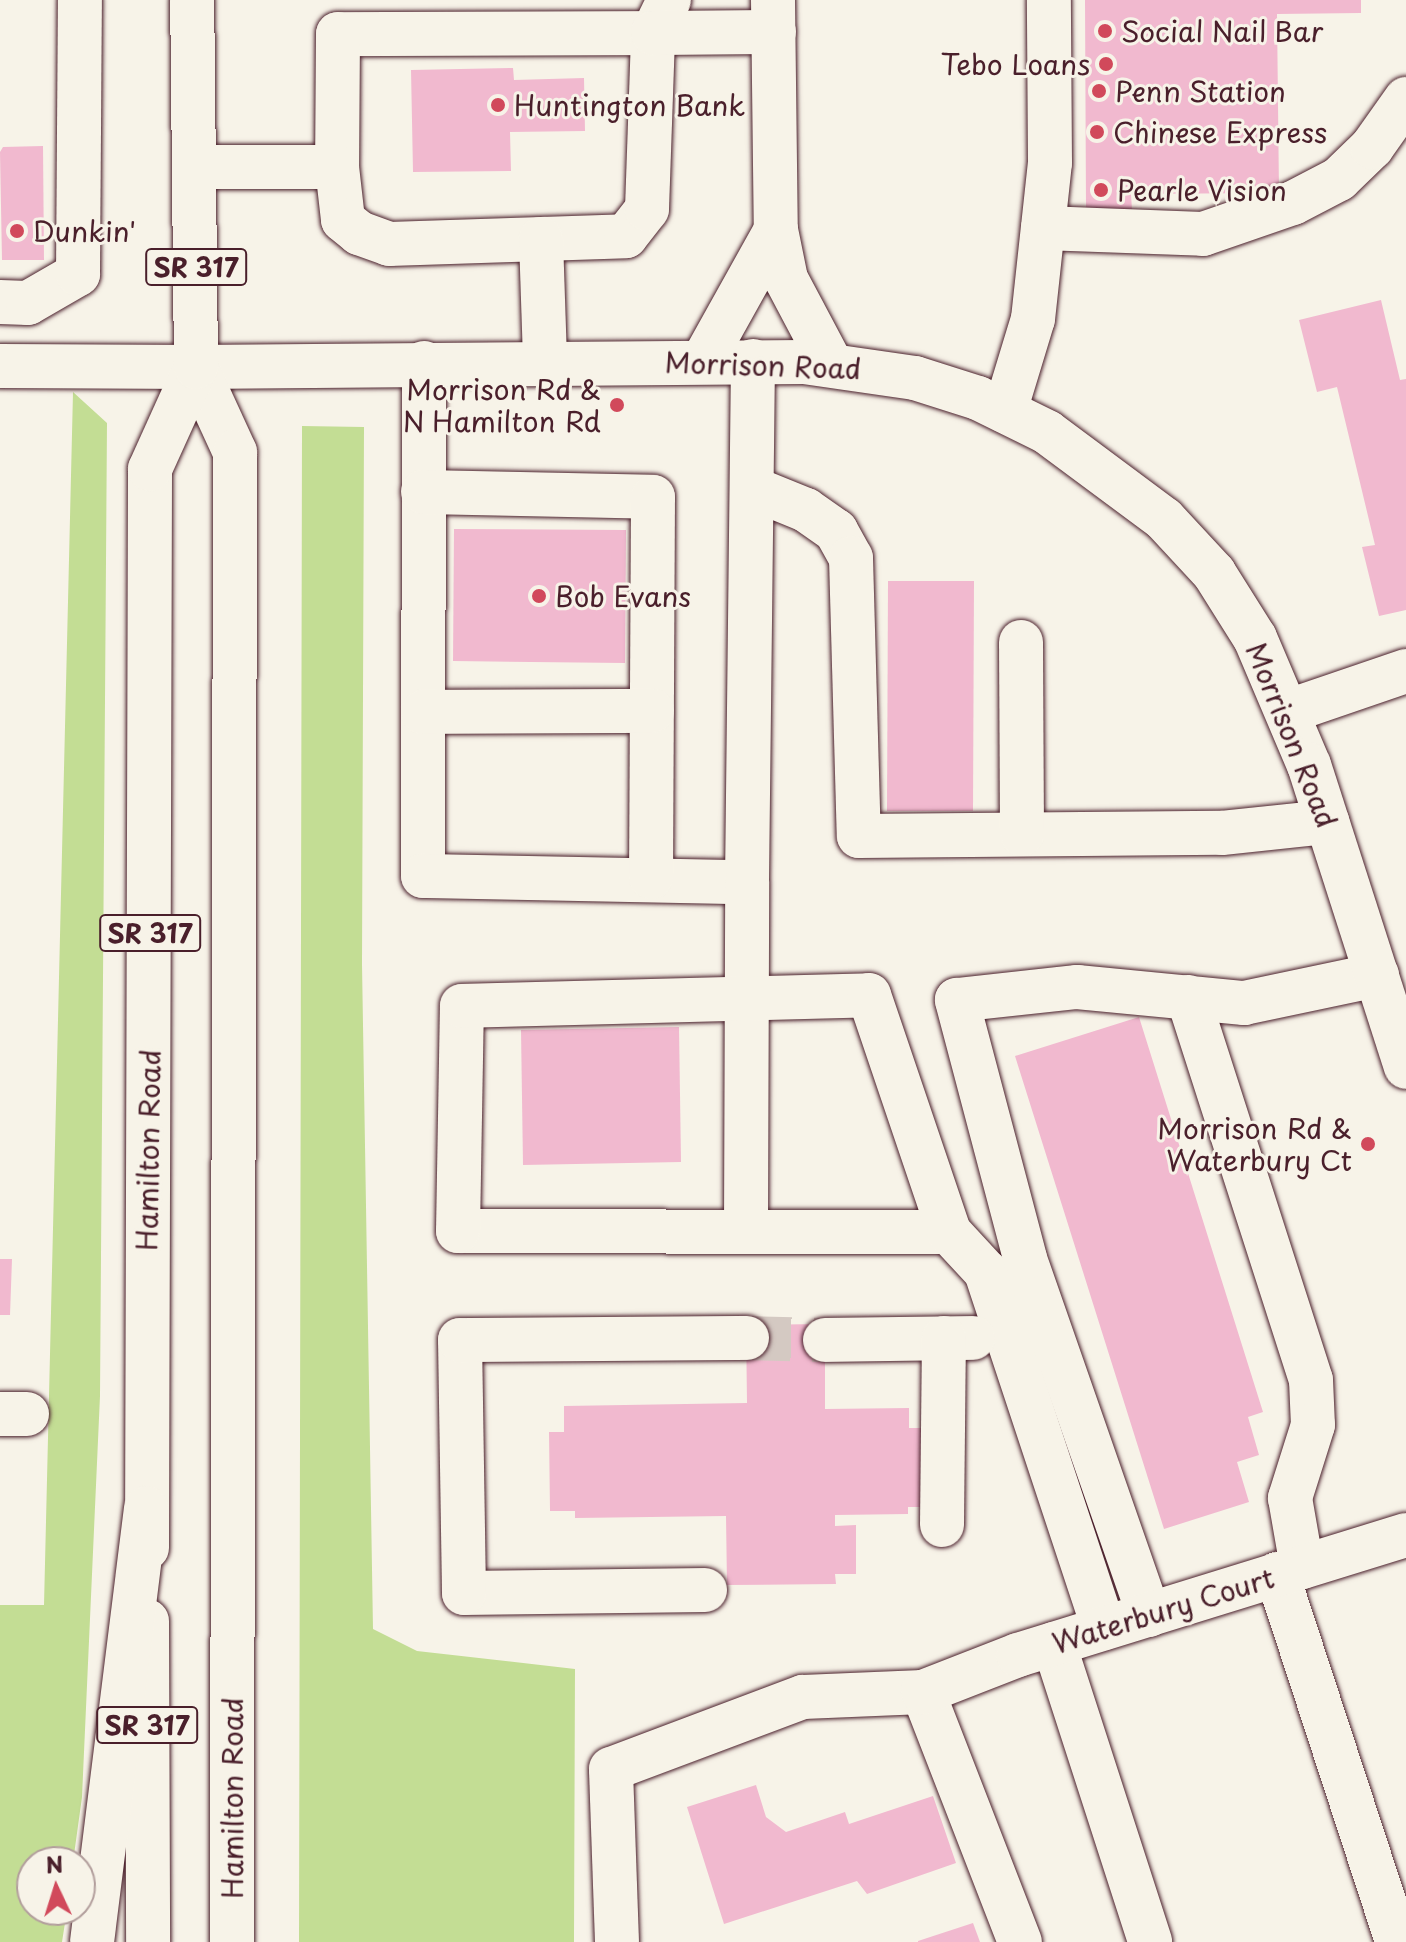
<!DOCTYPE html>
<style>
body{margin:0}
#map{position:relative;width:1406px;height:1942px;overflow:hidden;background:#f7f3e8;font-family:"Playpen Sans",sans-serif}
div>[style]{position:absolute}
.green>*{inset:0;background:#c3dd94}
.building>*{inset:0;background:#f1b9cf}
.minor-tunnel>*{height:44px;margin-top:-22px;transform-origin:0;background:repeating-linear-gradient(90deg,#d4c9c2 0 44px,transparent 0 66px)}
.roads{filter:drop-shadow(0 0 2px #4a1f2b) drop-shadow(0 0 2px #4a1f2b)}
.minor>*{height:44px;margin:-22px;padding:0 22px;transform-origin:22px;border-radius:22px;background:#f7f3e8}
.major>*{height:44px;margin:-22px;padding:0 22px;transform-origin:22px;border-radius:22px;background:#f7f3e8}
.highway>*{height:44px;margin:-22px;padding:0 22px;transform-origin:22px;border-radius:22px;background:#f7f3e8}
.dots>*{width:22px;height:22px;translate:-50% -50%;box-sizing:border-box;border:4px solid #f7f3e8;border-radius:50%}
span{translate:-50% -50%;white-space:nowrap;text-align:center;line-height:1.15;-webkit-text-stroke:6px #f7f3e8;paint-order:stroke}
.shield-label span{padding:2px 6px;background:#f7f3e8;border:2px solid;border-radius:6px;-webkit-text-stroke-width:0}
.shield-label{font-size:26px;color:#4a1f2b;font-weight:700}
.poi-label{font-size:28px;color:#4a1f2b}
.left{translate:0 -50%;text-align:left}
.right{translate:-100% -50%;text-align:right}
.street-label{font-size:28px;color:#4a1f2b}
.north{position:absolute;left:16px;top:1846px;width:80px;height:80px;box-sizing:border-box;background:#f7f3e8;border:2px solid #b29e9c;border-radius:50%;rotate:356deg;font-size:22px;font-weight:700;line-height:32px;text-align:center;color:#4a1f2b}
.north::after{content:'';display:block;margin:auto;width:28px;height:36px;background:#d1495b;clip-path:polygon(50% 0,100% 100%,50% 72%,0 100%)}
</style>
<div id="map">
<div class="green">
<div style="clip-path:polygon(73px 392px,107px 423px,100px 1396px,82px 1797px,73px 1862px,32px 1862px,32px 1910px,67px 1910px,62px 1942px,0 1942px,0 1605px,44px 1605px)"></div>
<div style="clip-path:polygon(302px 426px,364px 427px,362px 964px,373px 1629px,417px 1651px,575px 1669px,574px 1942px,299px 1942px)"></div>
</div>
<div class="building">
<div style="clip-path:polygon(1085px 0,1361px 0,1361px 13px,1277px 14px,1279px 193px,1131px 194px,1132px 210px,1086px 210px)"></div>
<div style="clip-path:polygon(513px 68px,514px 80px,584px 78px,585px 131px,510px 132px,511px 171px,413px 172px,411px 70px)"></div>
<div style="clip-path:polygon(43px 146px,44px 260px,2px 260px,0 152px,3px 147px)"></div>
<div style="clip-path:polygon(1381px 300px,1400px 380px,1406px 379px,1406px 610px,1379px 616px,1362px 547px,1375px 545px,1337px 387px,1317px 392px,1299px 320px)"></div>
<div style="clip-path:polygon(454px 529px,626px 530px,625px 663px,453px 661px)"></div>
<div style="clip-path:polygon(888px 581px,974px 581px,973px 811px,887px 811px)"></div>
<div style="clip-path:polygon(1139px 1017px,1263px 1412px,1248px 1417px,1259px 1455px,1237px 1462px,1249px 1502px,1164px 1529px,1015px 1056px)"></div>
<div style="clip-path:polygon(679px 1027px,681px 1162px,523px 1165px,521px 1030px)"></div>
<div style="clip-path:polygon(0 1259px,12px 1259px,10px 1315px,0 1315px)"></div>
<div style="clip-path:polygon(825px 1324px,825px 1409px,909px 1408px,909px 1428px,925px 1428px,927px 1507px,908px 1507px,908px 1514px,835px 1515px,835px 1526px,856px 1525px,856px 1574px,835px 1574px,836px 1584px,727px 1585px,726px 1516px,575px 1518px,575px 1511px,550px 1511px,549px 1432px,564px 1432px,564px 1406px,747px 1403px,746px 1325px)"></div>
<div style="clip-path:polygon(756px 1785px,766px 1817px,786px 1832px,845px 1812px,849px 1824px,933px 1796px,956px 1863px,867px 1894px,857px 1881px,724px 1924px,687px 1807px)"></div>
<div style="clip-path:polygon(973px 1923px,980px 1942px,918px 1942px,918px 1941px)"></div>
</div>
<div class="minor-tunnel">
<div style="left:747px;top:1338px;width:78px;rotate:1.5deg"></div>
</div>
<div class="roads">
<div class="minor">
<div style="left:669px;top:0;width:37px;rotate:116deg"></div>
<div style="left:653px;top:33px;width:315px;rotate:179.8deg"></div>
<div style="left:338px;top:34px;width:133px;rotate:90.4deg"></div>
<div style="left:337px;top:167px;width:53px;rotate:83.5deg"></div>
<div style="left:343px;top:220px;width:21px;rotate:39deg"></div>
<div style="left:359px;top:233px;width:32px;rotate:20deg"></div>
<div style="left:389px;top:244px;width:237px;rotate:-1.9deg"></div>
<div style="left:626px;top:236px;width:34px;rotate:-52deg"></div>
<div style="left:647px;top:209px;width:176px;rotate:-88deg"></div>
<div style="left:653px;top:33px;width:121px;rotate:-0.5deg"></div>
<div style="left:773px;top:0;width:230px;rotate:89.3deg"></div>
<div style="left:776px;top:230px;width:50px;rotate:78.5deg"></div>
<div style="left:786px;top:279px;width:96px;rotate:62.1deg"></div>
<div style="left:196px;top:167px;width:141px"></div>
<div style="left:1043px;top:228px;width:160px;rotate:2.1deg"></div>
<div style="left:1203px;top:234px;width:95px;rotate:-19deg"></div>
<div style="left:1293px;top:203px;width:52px;rotate:-27.6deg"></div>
<div style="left:1339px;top:179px;width:46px;rotate:-44.1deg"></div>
<div style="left:1372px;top:147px;width:59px;rotate:-54.7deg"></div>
<div style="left:541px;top:239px;width:122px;rotate:88.1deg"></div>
<div style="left:0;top:302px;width:28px;rotate:2deg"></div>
<div style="left:28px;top:303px;width:58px;rotate:-30.1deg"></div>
<div style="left:78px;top:274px;width:274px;rotate:-89.6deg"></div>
<div style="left:703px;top:361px;width:150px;rotate:-60.9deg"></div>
<div style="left:424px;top:363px;width:513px;rotate:90.11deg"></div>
<div style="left:423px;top:876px;width:324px;rotate:1.1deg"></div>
<div style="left:747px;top:882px;width:521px;rotate:-89.34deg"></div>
<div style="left:0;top:366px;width:196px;rotate:0.3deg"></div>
<div style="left:1005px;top:411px;width:96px;rotate:-73.1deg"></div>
<div style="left:1033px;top:319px;width:157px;rotate:-83.8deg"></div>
<div style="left:1050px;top:163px;width:163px;rotate:-90.4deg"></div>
<div style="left:752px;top:488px;width:58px;rotate:22.2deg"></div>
<div style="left:806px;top:510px;width:37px;rotate:35deg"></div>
<div style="left:836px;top:531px;width:31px;rotate:61deg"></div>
<div style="left:851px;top:558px;width:278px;rotate:88.4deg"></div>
<div style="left:859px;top:836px;width:363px;rotate:-0.5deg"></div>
<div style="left:1222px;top:833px;width:106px;rotate:-6deg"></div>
<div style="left:423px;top:492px;width:230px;rotate:1.2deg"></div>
<div style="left:653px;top:497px;width:380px;rotate:90.3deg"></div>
<div style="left:1021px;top:642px;width:192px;rotate:89.7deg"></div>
<div style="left:1289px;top:711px;width:124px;rotate:-18.9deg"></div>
<div style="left:423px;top:712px;width:229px;rotate:-0.3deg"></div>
<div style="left:1188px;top:997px;width:402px;rotate:72.2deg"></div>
<div style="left:1311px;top:1380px;width:45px;rotate:87.5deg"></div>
<div style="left:1313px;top:1425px;width:77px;rotate:107.5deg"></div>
<div style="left:1290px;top:1498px;width:70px;rotate:80.1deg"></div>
<div style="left:746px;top:1229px;width:347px;rotate:-89.8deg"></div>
<div style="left:949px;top:1232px;width:491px;rotate:-179.9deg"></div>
<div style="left:458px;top:1231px;width:225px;rotate:-89deg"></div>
<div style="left:462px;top:1006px;width:407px;rotate:-1.5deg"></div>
<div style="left:869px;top:995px;width:250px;rotate:71.3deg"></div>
<div style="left:949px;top:1232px;width:54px;rotate:47.2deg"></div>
<div style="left:986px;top:1272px;width:375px;rotate:71.7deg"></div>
<div style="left:825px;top:1340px;width:148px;rotate:-0.8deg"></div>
<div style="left:0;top:1414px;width:27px"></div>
<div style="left:942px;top:1525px;width:187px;rotate:-89.4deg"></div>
<div style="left:1277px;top:1574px;width:387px;rotate:71.9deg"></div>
<div style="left:705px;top:1590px;width:241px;rotate:179.3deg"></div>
<div style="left:464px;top:1593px;width:253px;rotate:-90.9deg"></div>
<div style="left:460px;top:1340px;width:287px;rotate:-0.4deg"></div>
<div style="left:1149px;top:1615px;width:378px;rotate:-109.2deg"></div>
<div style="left:1025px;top:1258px;width:267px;rotate:-104.8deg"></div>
<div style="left:957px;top:1000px;width:121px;rotate:-6.2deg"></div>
<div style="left:1077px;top:987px;width:168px;rotate:5.5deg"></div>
<div style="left:1244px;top:1003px;width:136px;rotate:-11.9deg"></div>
<div style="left:1054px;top:1644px;width:313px;rotate:72.1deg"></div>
<div style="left:923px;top:1692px;width:268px;rotate:68.8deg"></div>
<div style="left:617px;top:1942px;width:173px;rotate:-92deg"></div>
<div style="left:611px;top:1769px;width:205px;rotate:-20.6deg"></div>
<div style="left:803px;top:1697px;width:120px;rotate:-2.4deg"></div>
<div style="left:923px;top:1692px;width:102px;rotate:-21.3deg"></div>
<div style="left:1018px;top:1655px;width:406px;rotate:-17.2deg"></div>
</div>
<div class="major">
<div style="left:196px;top:367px;width:608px;rotate:-0.47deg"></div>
<div style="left:804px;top:362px;width:112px;rotate:8.2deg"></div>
<div style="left:915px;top:378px;width:66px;rotate:17.6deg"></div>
<div style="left:978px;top:398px;width:77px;rotate:26.2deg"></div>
<div style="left:1047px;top:432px;width:146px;rotate:36.6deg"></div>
<div style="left:1164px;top:519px;width:74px;rotate:47.2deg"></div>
<div style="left:1214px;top:573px;width:77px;rotate:57.8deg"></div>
<div style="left:1255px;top:638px;width:138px;rotate:67deg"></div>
<div style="left:1309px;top:765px;width:317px;rotate:72.2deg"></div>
<div style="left:196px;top:367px;width:94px;rotate:65.4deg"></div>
<div style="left:235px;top:452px;width:1490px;rotate:90.12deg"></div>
<div style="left:147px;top:1548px;width:1079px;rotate:-89.84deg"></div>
<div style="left:150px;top:469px;width:112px;rotate:-65.7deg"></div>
<div style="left:196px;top:367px;width:367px;rotate:-90.6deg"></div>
<div style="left:147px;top:1621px;width:321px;rotate:89.8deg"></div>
</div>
<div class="highway">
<div style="left:92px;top:1942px;width:437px;rotate:-82.9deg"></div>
</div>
</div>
<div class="dots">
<div style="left:1105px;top:31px;background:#d1495b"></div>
<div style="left:1106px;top:64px;background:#d1495b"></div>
<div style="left:1099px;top:91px;background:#d1495b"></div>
<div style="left:498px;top:105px;background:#d1495b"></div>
<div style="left:1097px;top:132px;background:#d1495b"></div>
<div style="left:1101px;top:190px;background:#d1495b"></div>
<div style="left:17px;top:231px;background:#d1495b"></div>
<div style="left:617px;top:405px;background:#d1495b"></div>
<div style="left:539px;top:596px;background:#d1495b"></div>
<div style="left:1368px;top:1144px;background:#d1495b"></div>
</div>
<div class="shield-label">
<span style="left:196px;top:267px">SR 317</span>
<span style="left:150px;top:933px">SR 317</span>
<span style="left:147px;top:1725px">SR 317</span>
</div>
<div class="poi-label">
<span class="left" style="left:1121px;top:31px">Social Nail Bar</span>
<span class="right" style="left:1090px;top:64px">Tebo Loans</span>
<span class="left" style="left:1115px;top:91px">Penn Station</span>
<span class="left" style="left:514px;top:105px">Huntington Bank</span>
<span class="left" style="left:1113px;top:132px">Chinese Express</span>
<span class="left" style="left:1117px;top:190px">Pearle Vision</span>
<span class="left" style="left:33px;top:231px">Dunkin'</span>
<span class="right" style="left:601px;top:405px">Morrison Rd &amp;<br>N Hamilton Rd</span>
<span class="left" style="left:555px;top:596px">Bob Evans</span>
<span class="right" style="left:1352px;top:1144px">Morrison Rd &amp;<br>Waterbury Ct</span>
</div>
<div class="street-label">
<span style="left:763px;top:365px;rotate:2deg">Morrison Road</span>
<span style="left:1292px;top:735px;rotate:68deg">Morrison Road</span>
<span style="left:148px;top:1150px;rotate:-89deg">Hamilton Road</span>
<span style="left:1163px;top:1610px;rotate:-17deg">Waterbury Court</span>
<span style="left:232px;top:1798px;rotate:-90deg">Hamilton Road</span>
</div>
<div class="north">N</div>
</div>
